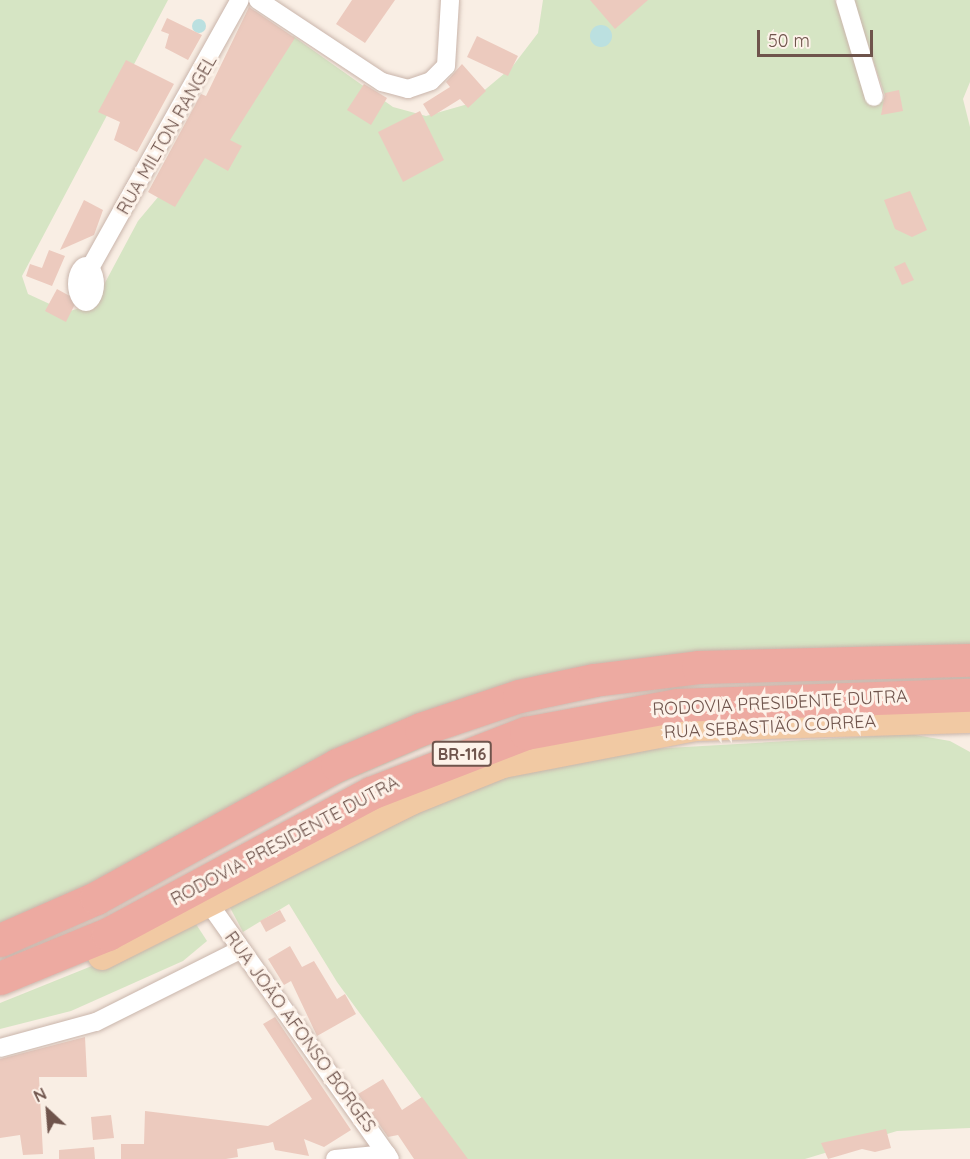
<!DOCTYPE html>
<meta charset="utf-8">
<style>
body{margin:0}
#map{position:relative;width:970px;height:1159px;overflow:hidden;background:#f9eee4;font-family:Quicksand,sans-serif}
div>[style]{position:absolute}
.green>*{inset:0;background:#d6e5c4}
.water>*{inset:0;background:#bbe0e0}
.round{border-radius:50%}
.building>*{inset:0;background:#eccabe}
.roads{filter:drop-shadow(0 0 2px #c9b5ab) drop-shadow(0 0 2px #c9b5ab)}
.minor>*{height:18px;margin:-9px;padding:0 9px;transform-origin:9px;border-radius:9px;background:#fff}
.minor>.ring{margin:-9px;padding:0;box-sizing:content-box;background:none;border:18px solid #fff;border-radius:50%}
.primary>*{height:28px;margin:-14px;padding:0 14px;transform-origin:14px;border-radius:14px;background:#f1c9a3}
.motorway>*{height:33px;margin:-16.5px;padding:0 16.5px;transform-origin:16.5px;border-radius:16.5px;background:#edaaa1}
span{translate:-50% -50%;white-space:nowrap;text-align:center;line-height:1.15;-webkit-text-stroke:6px #fdf2e9;paint-order:stroke}
.shield-label span{padding:2px 4px;background:#fdf2e9;border:2px solid;border-radius:4px;-webkit-text-stroke-width:0}
.shield-label{font-size:16px;color:#6f544c;font-weight:700}
.street-label{font-size:18px;color:#6f544c}
.north{position:absolute;left:18px;top:1081px;width:60px;height:60px;-webkit-text-stroke:4px #fdf2e9;paint-order:stroke;rotate:334deg;font-size:16px;font-weight:700;line-height:24px;text-align:center;color:#6f544c}
.north::after{content:'';display:block;margin:auto;width:21px;height:27px;background:#6f544c;clip-path:polygon(50% 0,100% 100%,50% 72%,0 100%)}
.scale{position:absolute;left:757px;top:30px;width:116px;height:27px;box-sizing:border-box;border:3px solid #6f544c;border-top:0;padding-left:8px;font-size:18px;line-height:21px;white-space:nowrap;color:#6f544c;-webkit-text-stroke:4px #fdf2e9;paint-order:stroke}
</style>
<div id="map">
<div class="green">
<div style="clip-path:polygon(0 0,168px 0,22px 276px,28px 294px,67px 312px,86px 306px,99px 294px,138px 221px,293px 36px,393px 107px,426px 116px,468px 104px,512px 67px,538px 33px,543px 0,835px 0,869px 105px,886px 99px,853px 0,970px 0,970px 82px,963px 99px,970px 127px,970px 648px,603px 670px,0 930px)"></div>
<div style="clip-path:polygon(910px 734px,950px 741px,970px 752px,970px 1128px,897px 1131px,805px 1159px,466px 1159px,337px 982px,289px 904px,243px 932px,226px 900px,491px 779px,650px 749px)"></div>
<div style="clip-path:polygon(196px 924px,207px 941px,183px 961px,71px 1011px,0 1029px,0 1003px)"></div>
</div>
<div class="water">
<div class="round" style="left:192px;top:19px;width:14px;height:14px"></div>
<div class="round" style="left:590px;top:25px;width:22px;height:22px"></div>
</div>
<div class="building">
<div style="clip-path:polygon(352px 0,395px 0,365px 43px,336px 24px)"></div>
<div style="clip-path:polygon(590px 0,648px 0,615px 29px)"></div>
<div style="clip-path:polygon(249px 7px,295px 38px,230px 140px,242px 146px,228px 171px,205px 158px,175px 207px,148px 192px,201px 94px,206px 96px)"></div>
<div style="clip-path:polygon(167px 18px,202px 35px,188px 60px,165px 48px,169px 34px,161px 31px)"></div>
<div style="clip-path:polygon(477px 36px,518px 56px,508px 76px,467px 57px)"></div>
<div style="clip-path:polygon(126px 60px,174px 84px,137px 152px,114px 140px,120px 122px,98px 112px)"></div>
<div style="clip-path:polygon(462px 64px,486px 91px,468px 108px,460px 99px,431px 117px,423px 104px,450px 87px,446px 82px)"></div>
<div style="clip-path:polygon(364px 84px,387px 98px,371px 125px,347px 110px)"></div>
<div style="clip-path:polygon(899px 90px,903px 111px,881px 115px,885px 93px)"></div>
<div style="clip-path:polygon(420px 111px,444px 160px,403px 182px,378px 132px)"></div>
<div style="clip-path:polygon(910px 191px,927px 230px,912px 237px,895px 229px,884px 200px)"></div>
<div style="clip-path:polygon(84px 200px,103px 210px,94px 235px,60px 250px)"></div>
<div style="clip-path:polygon(49px 250px,65px 256px,52px 286px,26px 276px,30px 264px,42px 268px)"></div>
<div style="clip-path:polygon(905px 262px,914px 280px,902px 285px,894px 267px)"></div>
<div style="clip-path:polygon(57px 289px,77px 300px,66px 322px,45px 311px)"></div>
<div style="clip-path:polygon(280px 910px,286px 921px,266px 932px,260px 921px)"></div>
<div style="clip-path:polygon(290px 946px,302px 967px,314px 961px,337px 999px,345px 994px,356px 1014px,317px 1036px,291px 981px,284px 985px,268px 959px)"></div>
<div style="clip-path:polygon(275px 1017px,351px 1130px,324px 1147px,304px 1139px,309px 1156px,275px 1150px,273px 1142px,237px 1149px,238px 1157px,226px 1159px,121px 1159px,121px 1144px,144px 1144px,145px 1111px,268px 1126px,312px 1099px,263px 1024px)"></div>
<div style="clip-path:polygon(85px 1037px,87px 1077px,39px 1077px,43px 1154px,23px 1155px,20px 1135px,0 1138px,0 1059px)"></div>
<div style="clip-path:polygon(383px 1079px,402px 1110px,422px 1097px,468px 1159px,414px 1159px,398px 1135px,388px 1137px,358px 1094px)"></div>
<div style="clip-path:polygon(111px 1115px,114px 1138px,93px 1140px,91px 1117px)"></div>
<div style="clip-path:polygon(886px 1129px,891px 1148px,875px 1152px,862px 1149px,828px 1159px,821px 1143px)"></div>
<div style="clip-path:polygon(94px 1147px,95px 1159px,59px 1159px,59px 1150px)"></div>
</div>
<div class="roads">
<div class="minor">
<div style="left:258px;top:0;width:149px;rotate:33.5deg"></div>
<div style="left:382px;top:82px;width:27px;rotate:15deg"></div>
<div style="left:408px;top:89px;width:24px;rotate:-19deg"></div>
<div style="left:431px;top:81px;width:21px;rotate:-45deg"></div>
<div style="left:446px;top:66px;width:66px;rotate:-86.5deg"></div>
<div style="left:845px;top:0;width:101px;rotate:73.4deg"></div>
<div class="ring" style="left:77px;top:266px;width:-2px;height:-2px"></div>
<div style="left:90px;top:268px;width:307px;rotate:-60.8deg"></div>
<div style="left:210px;top:905px;width:311px;rotate:54.7deg"></div>
<div style="left:0;top:1048px;width:99px;rotate:-15.2deg"></div>
<div style="left:96px;top:1022px;width:161px;rotate:-26.6deg"></div>
<div style="left:335px;top:1159px;width:52px;rotate:-5.5deg"></div>
</div>
<div class="primary">
<div style="left:102px;top:956px;width:346px;rotate:-26.6deg"></div>
<div style="left:411px;top:801px;width:99px;rotate:-21.9deg"></div>
<div style="left:503px;top:764px;width:196px;rotate:-10.9deg"></div>
<div style="left:695px;top:727px;width:275px;rotate:-1.7deg"></div>
</div>
<div class="motorway">
<div style="left:0;top:940px;width:105px;rotate:-23.6deg"></div>
<div style="left:96px;top:898px;width:275px;rotate:-28.9deg"></div>
<div style="left:337px;top:765px;width:91px;rotate:-23.2deg"></div>
<div style="left:421px;top:729px;width:103px;rotate:-18.6deg"></div>
<div style="left:519px;top:696px;width:77px;rotate:-12deg"></div>
<div style="left:594px;top:680px;width:105px;rotate:-7.1deg"></div>
<div style="left:698px;top:667px;width:272px;rotate:-1.5deg"></div>
<div style="left:0;top:978px;width:117px;rotate:-22.2deg"></div>
<div style="left:108px;top:934px;width:298px;rotate:-28.2deg"></div>
<div style="left:371px;top:793px;width:166px;rotate:-21.2deg"></div>
<div style="left:526px;top:733px;width:154px;rotate:-10.5deg"></div>
<div style="left:677px;top:705px;width:293px;rotate:-2deg"></div>
</div>
</div>
<div class="shield-label">
<span style="left:462px;top:754px">BR-116</span>
</div>
<div class="street-label">
<span style="left:167px;top:135px;rotate:-60deg">RUA MILTON RANGEL</span>
<span style="left:780px;top:703px;rotate:-3deg">RODOVIA PRESIDENTE DUTRA</span>
<span style="left:770px;top:727px;rotate:-3deg">RUA SEBASTIÃO CORREA</span>
<span style="left:285px;top:841px;rotate:-28deg">RODOVIA PRESIDENTE DUTRA</span>
<span style="left:300px;top:1032px;rotate:54deg">RUA JOÃO AFONSO BORGES</span>
</div>
<div class="north">N</div>
<div class="scale">50 m</div>
</div>
